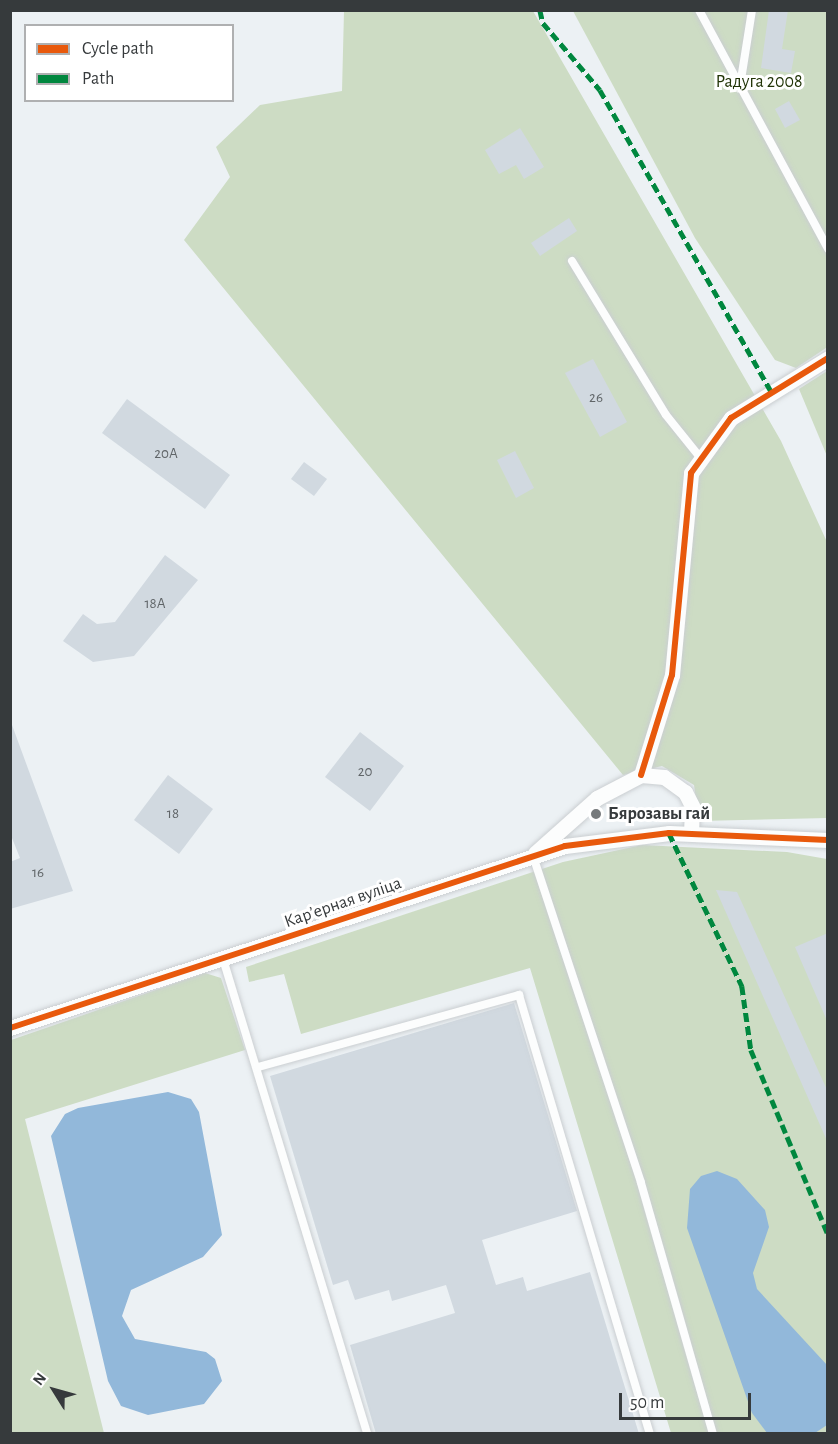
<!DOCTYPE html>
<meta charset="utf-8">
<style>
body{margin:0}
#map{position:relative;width:838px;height:1444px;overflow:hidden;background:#ecf1f4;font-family:"Alegreya Sans",sans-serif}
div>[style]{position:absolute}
.green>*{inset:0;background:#cddcc4}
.water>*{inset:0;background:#92b8da}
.building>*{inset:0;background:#d1d9e0}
.roads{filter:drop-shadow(0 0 2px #caced1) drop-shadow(0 0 2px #caced1)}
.lane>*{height:8px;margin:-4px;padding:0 4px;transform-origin:4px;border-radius:4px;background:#fcfdfd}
.street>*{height:15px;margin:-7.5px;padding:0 7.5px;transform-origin:7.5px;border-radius:7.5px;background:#fcfdfd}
.quiet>*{height:4.5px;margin-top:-2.25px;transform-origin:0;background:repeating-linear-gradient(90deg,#00873e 0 9px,transparent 0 13.5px)}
.cycleway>*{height:6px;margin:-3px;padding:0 3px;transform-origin:3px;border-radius:3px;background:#e8590c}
.dots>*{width:16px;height:16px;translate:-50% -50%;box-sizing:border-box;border:3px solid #fff;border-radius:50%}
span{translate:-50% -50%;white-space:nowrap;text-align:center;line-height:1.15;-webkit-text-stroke:6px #fff;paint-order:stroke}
.number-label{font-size:15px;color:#606568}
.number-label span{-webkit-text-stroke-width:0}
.park-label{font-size:18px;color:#203306}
.poi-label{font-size:18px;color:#363a3c;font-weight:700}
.left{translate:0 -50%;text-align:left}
.street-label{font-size:18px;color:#363a3c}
.frame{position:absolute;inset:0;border:12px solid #363a3c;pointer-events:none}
.legend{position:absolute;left:24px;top:24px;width:210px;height:78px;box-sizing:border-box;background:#fff;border:2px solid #afb0b1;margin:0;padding:8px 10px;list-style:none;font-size:18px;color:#363a3c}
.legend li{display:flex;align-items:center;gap:12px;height:30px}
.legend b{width:30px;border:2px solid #afb0b1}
.north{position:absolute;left:24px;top:1360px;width:60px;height:60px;-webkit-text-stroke:4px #fff;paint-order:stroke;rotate:307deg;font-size:16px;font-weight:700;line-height:24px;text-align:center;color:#363a3c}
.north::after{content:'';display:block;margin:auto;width:21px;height:27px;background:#363a3c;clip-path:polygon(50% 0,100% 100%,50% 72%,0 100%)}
.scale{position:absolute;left:619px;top:1393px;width:132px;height:27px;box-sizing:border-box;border:3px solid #363a3c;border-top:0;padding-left:8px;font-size:18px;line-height:21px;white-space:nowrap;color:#363a3c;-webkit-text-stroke:4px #fff;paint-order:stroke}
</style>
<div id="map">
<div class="green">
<div style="clip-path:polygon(344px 11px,533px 11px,781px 441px,827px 542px,827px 818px,699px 821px,694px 785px,662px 766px,623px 775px,184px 240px,230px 177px,216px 147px,260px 105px,342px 91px)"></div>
<div style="clip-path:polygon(573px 11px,827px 11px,826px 348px,796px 368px,775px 360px,695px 238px)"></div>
<div style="clip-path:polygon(827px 371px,827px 456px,799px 389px)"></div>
<div style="clip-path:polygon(642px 845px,787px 852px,827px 859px,827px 1433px,671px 1433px,530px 968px,301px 1034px,284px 974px,249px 982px,246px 967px,563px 862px)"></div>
<div style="clip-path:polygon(205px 973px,221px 978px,245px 1050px,25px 1119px,104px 1433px,11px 1433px,11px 1040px)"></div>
</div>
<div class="water">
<div style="clip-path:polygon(168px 1092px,191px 1099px,199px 1112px,222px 1235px,203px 1257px,131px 1290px,122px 1316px,135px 1339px,206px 1352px,215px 1359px,222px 1381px,204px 1404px,148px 1415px,121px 1406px,108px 1381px,51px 1136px,65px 1114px,78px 1108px)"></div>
<div style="clip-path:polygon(717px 1171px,737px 1179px,765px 1210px,769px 1227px,753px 1273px,757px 1289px,827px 1365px,827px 1425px,815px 1433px,767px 1433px,752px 1413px,687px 1228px,690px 1189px,701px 1176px)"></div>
</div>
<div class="building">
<div style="clip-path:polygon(769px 10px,788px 10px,782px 49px,795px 51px,791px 73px,761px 68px)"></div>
<div style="clip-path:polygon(789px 101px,800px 120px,785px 128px,775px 109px)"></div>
<div style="clip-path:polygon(520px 128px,544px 167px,524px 179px,516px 165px,499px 174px,485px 150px)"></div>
<div style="clip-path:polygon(569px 218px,577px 231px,540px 256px,531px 243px)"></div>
<div style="clip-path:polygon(593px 359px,627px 422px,600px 437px,565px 373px)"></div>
<div style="clip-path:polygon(127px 399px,230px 475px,205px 509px,102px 433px)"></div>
<div style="clip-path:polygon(515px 451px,534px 488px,516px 498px,497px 460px)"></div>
<div style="clip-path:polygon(304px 462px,327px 479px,314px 496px,291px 479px)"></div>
<div style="clip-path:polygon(165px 555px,198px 580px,134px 656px,93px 662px,63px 641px,83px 614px,97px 624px,115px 622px)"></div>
<div style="clip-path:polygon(12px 725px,73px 891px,10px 909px,10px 862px,20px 858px,10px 833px)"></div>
<div style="clip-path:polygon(360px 732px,404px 766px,370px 811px,325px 777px)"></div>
<div style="clip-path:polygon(168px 775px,213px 809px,179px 854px,134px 820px)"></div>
<div style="clip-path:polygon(716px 890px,737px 892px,828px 1092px,828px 1143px)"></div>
<div style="clip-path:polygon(828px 933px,828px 1023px,795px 947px)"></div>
<div style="clip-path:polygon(514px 1003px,577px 1211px,482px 1240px,496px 1285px,523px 1277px,527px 1291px,590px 1272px,639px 1434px,376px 1434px,350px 1345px,455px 1313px,446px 1285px,392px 1301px,389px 1290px,355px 1300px,348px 1280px,333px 1285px,270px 1076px)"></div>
</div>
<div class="roads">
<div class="lane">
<div style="left:699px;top:10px;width:272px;rotate:61.6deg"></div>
<div style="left:740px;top:86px;width:77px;rotate:-81deg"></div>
<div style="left:572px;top:261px;width:180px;rotate:58.6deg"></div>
<div style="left:666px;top:415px;width:53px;rotate:51.2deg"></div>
<div style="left:533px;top:856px;width:344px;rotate:71.7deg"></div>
<div style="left:641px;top:1183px;width:261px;rotate:74deg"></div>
<div style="left:223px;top:959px;width:496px;rotate:73.1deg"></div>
<div style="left:258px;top:1067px;width:271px;rotate:-15.4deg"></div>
<div style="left:519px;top:995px;width:458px;rotate:73.4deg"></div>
</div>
<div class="street">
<div style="left:641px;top:775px;width:105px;rotate:-72.8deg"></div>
<div style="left:672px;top:675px;width:203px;rotate:-84.6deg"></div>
<div style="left:691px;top:473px;width:68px;rotate:-54deg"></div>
<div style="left:731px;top:418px;width:114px;rotate:-31.7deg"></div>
<div style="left:535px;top:853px;width:83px;rotate:-41.6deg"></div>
<div style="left:597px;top:798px;width:50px;rotate:-27.6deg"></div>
<div style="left:641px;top:775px;width:23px;rotate:5deg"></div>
<div style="left:664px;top:777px;width:26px;rotate:36deg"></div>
<div style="left:685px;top:792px;width:16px;rotate:63deg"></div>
<div style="left:692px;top:806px;width:27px;rotate:92deg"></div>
<div style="left:10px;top:1028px;width:584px;rotate:-18.16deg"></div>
<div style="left:565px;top:846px;width:105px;rotate:-7.1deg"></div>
<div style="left:669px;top:833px;width:159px;rotate:2.5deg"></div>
</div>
</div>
<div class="quiet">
<div style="left:540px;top:10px;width:13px;rotate:77deg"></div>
<div style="left:543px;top:23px;width:88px;rotate:49.6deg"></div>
<div style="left:600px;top:90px;width:346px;rotate:60.4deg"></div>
<div style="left:669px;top:833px;width:170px;rotate:64.5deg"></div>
<div style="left:742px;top:986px;width:65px;rotate:82deg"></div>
<div style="left:751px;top:1050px;width:199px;rotate:67.3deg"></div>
</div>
<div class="cycleway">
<div style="left:641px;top:775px;width:105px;rotate:-72.8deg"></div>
<div style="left:672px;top:675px;width:203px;rotate:-84.6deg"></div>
<div style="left:691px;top:473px;width:68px;rotate:-54deg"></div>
<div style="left:731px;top:418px;width:114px;rotate:-31.7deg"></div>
<div style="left:10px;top:1028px;width:584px;rotate:-18.16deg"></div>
<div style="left:565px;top:846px;width:105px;rotate:-7.1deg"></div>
<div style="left:669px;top:833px;width:159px;rotate:2.5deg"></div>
</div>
<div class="dots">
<div style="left:596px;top:814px;background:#767a7c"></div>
</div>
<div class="number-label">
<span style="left:596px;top:398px">26</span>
<span style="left:166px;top:454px">20А</span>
<span style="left:155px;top:604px">18А</span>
<span style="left:365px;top:772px">20</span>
<span style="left:173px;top:814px">18</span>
<span style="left:38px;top:873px">16</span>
</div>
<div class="park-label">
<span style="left:759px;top:82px">Радуга 2008</span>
</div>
<div class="poi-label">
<span class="left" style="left:608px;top:814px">Бярозавы гай</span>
</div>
<div class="street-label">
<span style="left:343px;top:903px;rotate:-19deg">Карʼерная вуліца</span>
</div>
<div class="frame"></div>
<ul class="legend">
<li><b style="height:8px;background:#e8590c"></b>Cycle path</li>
<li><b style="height:8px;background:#00873e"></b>Path</li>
</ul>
<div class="north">N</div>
<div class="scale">50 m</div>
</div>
